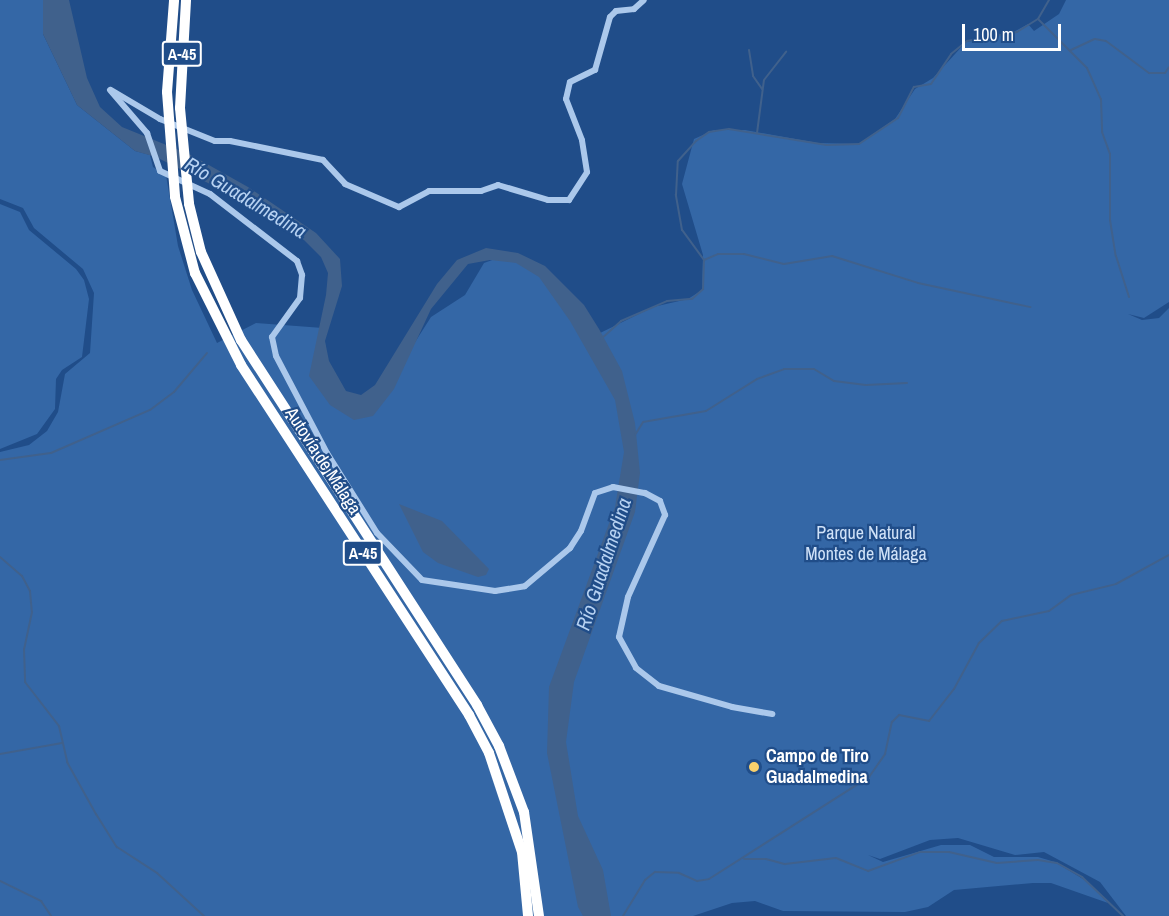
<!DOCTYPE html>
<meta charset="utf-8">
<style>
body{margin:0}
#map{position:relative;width:1169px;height:916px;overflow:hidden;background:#204d89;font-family:"Archivo Narrow",sans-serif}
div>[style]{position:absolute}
.green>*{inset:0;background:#3467a6}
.water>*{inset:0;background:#40618c}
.stream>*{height:2px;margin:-1px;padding:0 1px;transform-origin:1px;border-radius:1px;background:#40618c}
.street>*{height:6px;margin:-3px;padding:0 3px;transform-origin:3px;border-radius:3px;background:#abc8eb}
.highway>*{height:10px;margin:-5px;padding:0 5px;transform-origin:5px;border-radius:5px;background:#fff}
.highway-bridge>*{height:10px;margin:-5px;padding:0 5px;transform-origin:5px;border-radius:5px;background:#fff}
.dots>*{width:16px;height:16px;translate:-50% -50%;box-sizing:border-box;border:3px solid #204d89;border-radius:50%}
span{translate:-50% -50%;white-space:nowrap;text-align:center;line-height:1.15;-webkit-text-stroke:4.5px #204d89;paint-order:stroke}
.shield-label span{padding:2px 4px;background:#204d89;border:2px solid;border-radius:4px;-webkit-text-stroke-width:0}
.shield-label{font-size:16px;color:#fff;font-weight:700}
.street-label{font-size:18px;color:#fff}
.park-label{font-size:18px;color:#d0e2f8}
.poi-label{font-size:18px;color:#fff;font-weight:700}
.left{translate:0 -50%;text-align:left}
.water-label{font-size:20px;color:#b7d2f2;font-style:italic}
.scale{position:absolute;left:962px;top:24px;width:99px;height:27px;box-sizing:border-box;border:3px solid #fff;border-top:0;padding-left:8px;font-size:18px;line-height:21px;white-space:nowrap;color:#fff;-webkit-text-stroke:4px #204d89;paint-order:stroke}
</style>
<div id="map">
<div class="green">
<div style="clip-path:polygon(0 0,43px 0,43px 34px,77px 105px,135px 151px,150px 155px,153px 167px,166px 175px,178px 246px,192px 290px,217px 343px,256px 323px,323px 328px,332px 394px,368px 398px,398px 369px,431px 317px,465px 295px,484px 263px,506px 255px,525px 264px,564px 294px,594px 336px,653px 307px,688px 299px,702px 290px,703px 255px,682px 184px,694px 139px,714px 130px,745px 130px,818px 143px,859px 144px,895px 119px,915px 89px,933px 78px,966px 42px,1010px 34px,1028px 24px,1034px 31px,1059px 14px,1066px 0,1169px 0,1169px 302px,1144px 318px,1128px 314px,1142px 320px,1159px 318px,1169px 308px,1169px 916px,1126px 916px,1100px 882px,1044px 852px,1015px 855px,958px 838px,930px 840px,880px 859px,868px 855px,883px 862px,941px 845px,970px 845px,994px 857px,1038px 857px,1055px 862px,1088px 882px,1108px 903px,1051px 883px,1033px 883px,954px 890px,928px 907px,905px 912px,783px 911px,755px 901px,732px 903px,693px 916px,0 916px,0 452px,29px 445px,47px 431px,58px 412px,65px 374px,90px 353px,94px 293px,83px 269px,34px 228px,23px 208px,0 199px)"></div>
<div style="clip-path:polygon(0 204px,20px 212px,29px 230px,76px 269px,84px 280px,89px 299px,82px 357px,62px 370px,56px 379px,55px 409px,37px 434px,0 449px)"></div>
</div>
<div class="water">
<div style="clip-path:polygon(43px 0,69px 0,87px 78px,100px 107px,122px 127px,191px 155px,248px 187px,316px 233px,340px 259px,342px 286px,325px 341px,329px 361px,346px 391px,361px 395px,375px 385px,437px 284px,457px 260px,486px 248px,518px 253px,545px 266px,584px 305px,599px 329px,622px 371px,635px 423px,640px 473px,635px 512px,574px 682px,566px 742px,578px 816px,603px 870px,611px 916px,583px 916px,578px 907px,547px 753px,549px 687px,615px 507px,624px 452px,615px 400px,570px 321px,539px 277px,516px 263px,490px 260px,468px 264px,431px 309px,394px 389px,373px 416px,354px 420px,330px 405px,309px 376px,326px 295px,328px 273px,321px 257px,304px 240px,222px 190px,156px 157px,135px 151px,77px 105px,43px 34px)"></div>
<div style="clip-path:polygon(399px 504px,442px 521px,489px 569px,486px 575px,478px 577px,438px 563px,423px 552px)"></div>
</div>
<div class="stream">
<div style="left:1038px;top:19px;width:69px;rotate:45deg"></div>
<div style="left:1087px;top:68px;width:34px;rotate:66deg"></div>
<div style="left:1101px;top:99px;width:33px;rotate:88deg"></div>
<div style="left:1102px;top:132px;width:23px;rotate:70deg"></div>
<div style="left:1110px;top:154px;width:66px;rotate:90deg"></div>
<div style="left:1110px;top:220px;width:36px;rotate:81deg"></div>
<div style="left:1116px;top:256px;width:43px;rotate:72.4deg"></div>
<div style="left:749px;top:50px;width:26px;rotate:81deg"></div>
<div style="left:753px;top:76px;width:16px;rotate:55deg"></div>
<div style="left:1071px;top:50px;width:26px;rotate:-25deg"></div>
<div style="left:1095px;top:39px;width:11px;rotate:10deg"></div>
<div style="left:1106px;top:41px;width:54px;rotate:36.7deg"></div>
<div style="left:1149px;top:73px;width:16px"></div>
<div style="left:1165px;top:73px;width:7px;rotate:-56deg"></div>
<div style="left:757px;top:133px;width:53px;rotate:-82.5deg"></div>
<div style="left:764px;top:80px;width:36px;rotate:-52deg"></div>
<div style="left:704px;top:260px;width:15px;rotate:-23deg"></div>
<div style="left:718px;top:254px;width:26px"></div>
<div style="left:744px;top:254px;width:41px;rotate:14deg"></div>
<div style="left:784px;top:264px;width:49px;rotate:-9.5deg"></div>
<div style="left:832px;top:256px;width:90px;rotate:17.4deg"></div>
<div style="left:918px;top:283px;width:115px;rotate:12.1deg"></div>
<div style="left:601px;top:339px;width:27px;rotate:-42deg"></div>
<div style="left:621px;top:321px;width:50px;rotate:-23.5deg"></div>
<div style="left:667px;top:301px;width:25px;rotate:-5deg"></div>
<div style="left:692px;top:299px;width:15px;rotate:-42deg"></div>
<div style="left:703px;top:289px;width:29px;rotate:-88deg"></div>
<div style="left:704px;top:260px;width:37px;rotate:-126deg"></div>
<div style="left:682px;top:230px;width:36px;rotate:-100deg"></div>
<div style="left:676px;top:195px;width:34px;rotate:-87deg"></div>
<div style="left:678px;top:161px;width:27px;rotate:-48deg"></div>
<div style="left:696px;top:141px;width:16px;rotate:-35deg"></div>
<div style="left:709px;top:132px;width:20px;rotate:-9deg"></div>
<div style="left:729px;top:129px;width:99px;rotate:9.3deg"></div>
<div style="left:827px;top:145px;width:32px;rotate:-2deg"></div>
<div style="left:859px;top:144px;width:47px;rotate:-33.7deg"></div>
<div style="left:898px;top:118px;width:35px;rotate:-63deg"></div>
<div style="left:914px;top:87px;width:17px;rotate:-10deg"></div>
<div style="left:931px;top:84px;width:36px;rotate:-56deg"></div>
<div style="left:951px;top:54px;width:21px;rotate:-39deg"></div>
<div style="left:967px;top:41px;width:51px;rotate:-10.2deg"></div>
<div style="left:1017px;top:32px;width:25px;rotate:-32deg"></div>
<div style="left:1038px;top:19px;width:22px;rotate:-60deg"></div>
<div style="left:635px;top:435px;width:15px;rotate:-58deg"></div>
<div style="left:643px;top:422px;width:64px;rotate:-9.9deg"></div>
<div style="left:706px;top:411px;width:60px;rotate:-32.1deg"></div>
<div style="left:757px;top:379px;width:29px;rotate:-20deg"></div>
<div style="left:784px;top:369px;width:30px"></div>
<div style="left:814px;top:369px;width:23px;rotate:31deg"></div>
<div style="left:834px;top:381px;width:32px;rotate:7deg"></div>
<div style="left:866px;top:385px;width:41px;rotate:-2.8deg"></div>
<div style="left:0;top:460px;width:51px;rotate:-7.8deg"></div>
<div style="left:51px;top:453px;width:108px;rotate:-23.5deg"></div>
<div style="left:150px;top:410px;width:30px;rotate:-37deg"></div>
<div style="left:174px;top:392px;width:51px;rotate:-49.8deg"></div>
<div style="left:0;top:557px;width:29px;rotate:41deg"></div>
<div style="left:22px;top:576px;width:17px;rotate:62deg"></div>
<div style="left:30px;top:591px;width:21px;rotate:85deg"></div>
<div style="left:32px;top:612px;width:38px;rotate:102deg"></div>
<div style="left:24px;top:649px;width:33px;rotate:88deg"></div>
<div style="left:25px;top:682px;width:56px;rotate:52.3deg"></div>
<div style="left:59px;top:726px;width:37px;rotate:77deg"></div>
<div style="left:67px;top:762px;width:60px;rotate:60.9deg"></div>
<div style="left:96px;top:814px;width:39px;rotate:58deg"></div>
<div style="left:117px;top:847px;width:48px;rotate:33deg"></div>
<div style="left:157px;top:873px;width:64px;rotate:42.5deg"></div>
<div style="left:0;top:754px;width:63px;rotate:-10.1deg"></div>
<div style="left:744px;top:859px;width:22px"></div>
<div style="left:766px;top:859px;width:20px;rotate:15deg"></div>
<div style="left:785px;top:864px;width:51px;rotate:-6.7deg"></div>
<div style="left:836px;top:858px;width:35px;rotate:22deg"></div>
<div style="left:868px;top:871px;width:55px;rotate:-20.1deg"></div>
<div style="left:920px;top:852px;width:29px"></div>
<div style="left:949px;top:852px;width:49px;rotate:12.9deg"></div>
<div style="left:997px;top:863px;width:41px;rotate:-4.2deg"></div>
<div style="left:1038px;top:860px;width:19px;rotate:9deg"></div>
<div style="left:1057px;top:863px;width:29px;rotate:29deg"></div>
<div style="left:1082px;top:877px;width:57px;rotate:43.6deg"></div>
<div style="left:0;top:881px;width:46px;rotate:26deg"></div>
<div style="left:41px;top:901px;width:18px;rotate:56deg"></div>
<div style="left:623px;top:916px;width:42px;rotate:-58.6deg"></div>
<div style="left:645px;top:880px;width:13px;rotate:-39deg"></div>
<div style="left:655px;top:872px;width:24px;rotate:2deg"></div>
<div style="left:679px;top:873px;width:20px;rotate:24deg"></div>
<div style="left:697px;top:881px;width:12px;rotate:-9deg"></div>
<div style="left:709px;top:879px;width:190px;rotate:-32.5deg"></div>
<div style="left:869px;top:777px;width:28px;rotate:-55deg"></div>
<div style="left:885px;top:754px;width:33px;rotate:-78deg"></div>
<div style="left:892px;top:722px;width:10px;rotate:-45deg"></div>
<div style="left:899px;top:715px;width:31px;rotate:11deg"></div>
<div style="left:929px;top:721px;width:41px;rotate:-52deg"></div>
<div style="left:954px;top:689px;width:52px;rotate:-61.5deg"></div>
<div style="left:979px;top:643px;width:32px;rotate:-44deg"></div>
<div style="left:1002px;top:621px;width:48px;rotate:-12deg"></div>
<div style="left:1049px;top:611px;width:27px;rotate:-36deg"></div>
<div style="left:1071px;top:595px;width:46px;rotate:-13.7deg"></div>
<div style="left:1116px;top:584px;width:60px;rotate:-28.7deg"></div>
</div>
<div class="street">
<div style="left:110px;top:90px;width:57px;rotate:49.3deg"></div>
<div style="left:147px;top:133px;width:40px;rotate:71.1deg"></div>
<div style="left:160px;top:171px;width:55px;rotate:24.7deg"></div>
<div style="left:210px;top:194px;width:110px;rotate:37.6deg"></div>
<div style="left:297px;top:261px;width:15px;rotate:70deg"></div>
<div style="left:302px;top:275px;width:23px;rotate:95deg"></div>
<div style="left:300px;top:298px;width:48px;rotate:125.7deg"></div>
<div style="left:272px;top:337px;width:19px;rotate:78deg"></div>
<div style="left:276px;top:356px;width:110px;rotate:62.3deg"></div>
<div style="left:327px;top:453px;width:94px;rotate:58deg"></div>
<div style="left:377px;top:533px;width:65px;rotate:46.2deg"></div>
<div style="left:422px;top:580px;width:74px;rotate:8.6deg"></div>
<div style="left:495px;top:591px;width:30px;rotate:-9deg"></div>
<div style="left:525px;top:586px;width:59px;rotate:-40.2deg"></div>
<div style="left:570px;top:548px;width:20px;rotate:-57deg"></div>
<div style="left:581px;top:531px;width:40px;rotate:-69.8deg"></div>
<div style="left:595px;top:493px;width:19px;rotate:-18deg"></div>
<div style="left:613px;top:487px;width:33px;rotate:11deg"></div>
<div style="left:645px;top:493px;width:17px;rotate:28deg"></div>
<div style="left:660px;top:501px;width:15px;rotate:70deg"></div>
<div style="left:665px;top:515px;width:90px;rotate:114.3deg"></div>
<div style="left:628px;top:597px;width:41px;rotate:102.7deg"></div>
<div style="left:619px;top:637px;width:35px;rotate:61deg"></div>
<div style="left:636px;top:668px;width:29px;rotate:38deg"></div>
<div style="left:659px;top:686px;width:76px;rotate:16deg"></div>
<div style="left:732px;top:707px;width:41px;rotate:9.9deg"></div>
<div style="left:111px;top:90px;width:57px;rotate:30.6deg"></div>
<div style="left:160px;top:119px;width:59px;rotate:21.8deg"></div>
<div style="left:215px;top:141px;width:15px"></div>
<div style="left:230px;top:141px;width:95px;rotate:11.5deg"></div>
<div style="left:323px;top:160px;width:33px;rotate:47deg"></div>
<div style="left:345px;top:184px;width:59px;rotate:23.1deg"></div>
<div style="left:399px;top:207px;width:34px;rotate:-28deg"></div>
<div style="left:429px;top:191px;width:52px"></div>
<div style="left:481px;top:191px;width:18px;rotate:-19deg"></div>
<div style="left:498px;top:185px;width:52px;rotate:16.7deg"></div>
<div style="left:548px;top:200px;width:21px"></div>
<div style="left:569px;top:200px;width:33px;rotate:-57deg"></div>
<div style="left:587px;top:172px;width:32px;rotate:-99deg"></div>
<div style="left:582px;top:140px;width:44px;rotate:-111.3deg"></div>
<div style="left:566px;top:99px;width:17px;rotate:-77deg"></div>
<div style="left:570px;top:82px;width:28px;rotate:-26deg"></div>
<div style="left:595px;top:70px;width:55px;rotate:-74.2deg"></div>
<div style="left:610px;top:17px;width:8px;rotate:-45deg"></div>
<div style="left:616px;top:11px;width:18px;rotate:-6deg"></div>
<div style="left:634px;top:9px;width:13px;rotate:-42deg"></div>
</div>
<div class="highway">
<div style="left:167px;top:92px;width:92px;rotate:-85.6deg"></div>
<div style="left:180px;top:108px;width:108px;rotate:-86.8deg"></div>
<div style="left:175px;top:197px;width:79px;rotate:75.3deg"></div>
<div style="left:195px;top:273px;width:103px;rotate:63.4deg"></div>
<div style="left:241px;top:365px;width:418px;rotate:56.9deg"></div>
<div style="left:469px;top:715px;width:43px;rotate:62.2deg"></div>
<div style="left:489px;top:753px;width:104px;rotate:71.6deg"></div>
<div style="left:522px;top:852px;width:64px;rotate:84.6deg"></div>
<div style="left:189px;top:204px;width:49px;rotate:76deg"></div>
<div style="left:201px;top:252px;width:97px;rotate:65.6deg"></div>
<div style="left:241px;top:340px;width:435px;rotate:57.1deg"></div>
<div style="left:477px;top:705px;width:47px;rotate:61.8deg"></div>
<div style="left:499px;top:746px;width:71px;rotate:69.3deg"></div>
<div style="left:524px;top:812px;width:105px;rotate:81.8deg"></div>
</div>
<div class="highway-bridge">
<div style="left:167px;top:92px;width:105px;rotate:85.6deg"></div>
<div style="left:180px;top:108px;width:96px;rotate:84.6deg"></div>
</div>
<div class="dots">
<div style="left:754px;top:767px;background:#f8d06c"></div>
</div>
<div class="shield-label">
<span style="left:182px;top:54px">A-45</span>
<span style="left:363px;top:553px">A-45</span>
</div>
<div class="street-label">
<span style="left:323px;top:461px;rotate:57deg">Autovía de Málaga</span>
</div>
<div class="park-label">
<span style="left:866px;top:544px">Parque Natural<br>Montes de Málaga</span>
</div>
<div class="poi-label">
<span class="left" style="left:766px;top:767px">Campo de Tiro<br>Guadalmedina</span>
</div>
<div class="water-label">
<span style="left:246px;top:197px;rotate:31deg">Río Guadalmedina</span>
<span style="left:603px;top:564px;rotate:-72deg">Río Guadalmedina</span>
</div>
<div class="scale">100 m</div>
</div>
